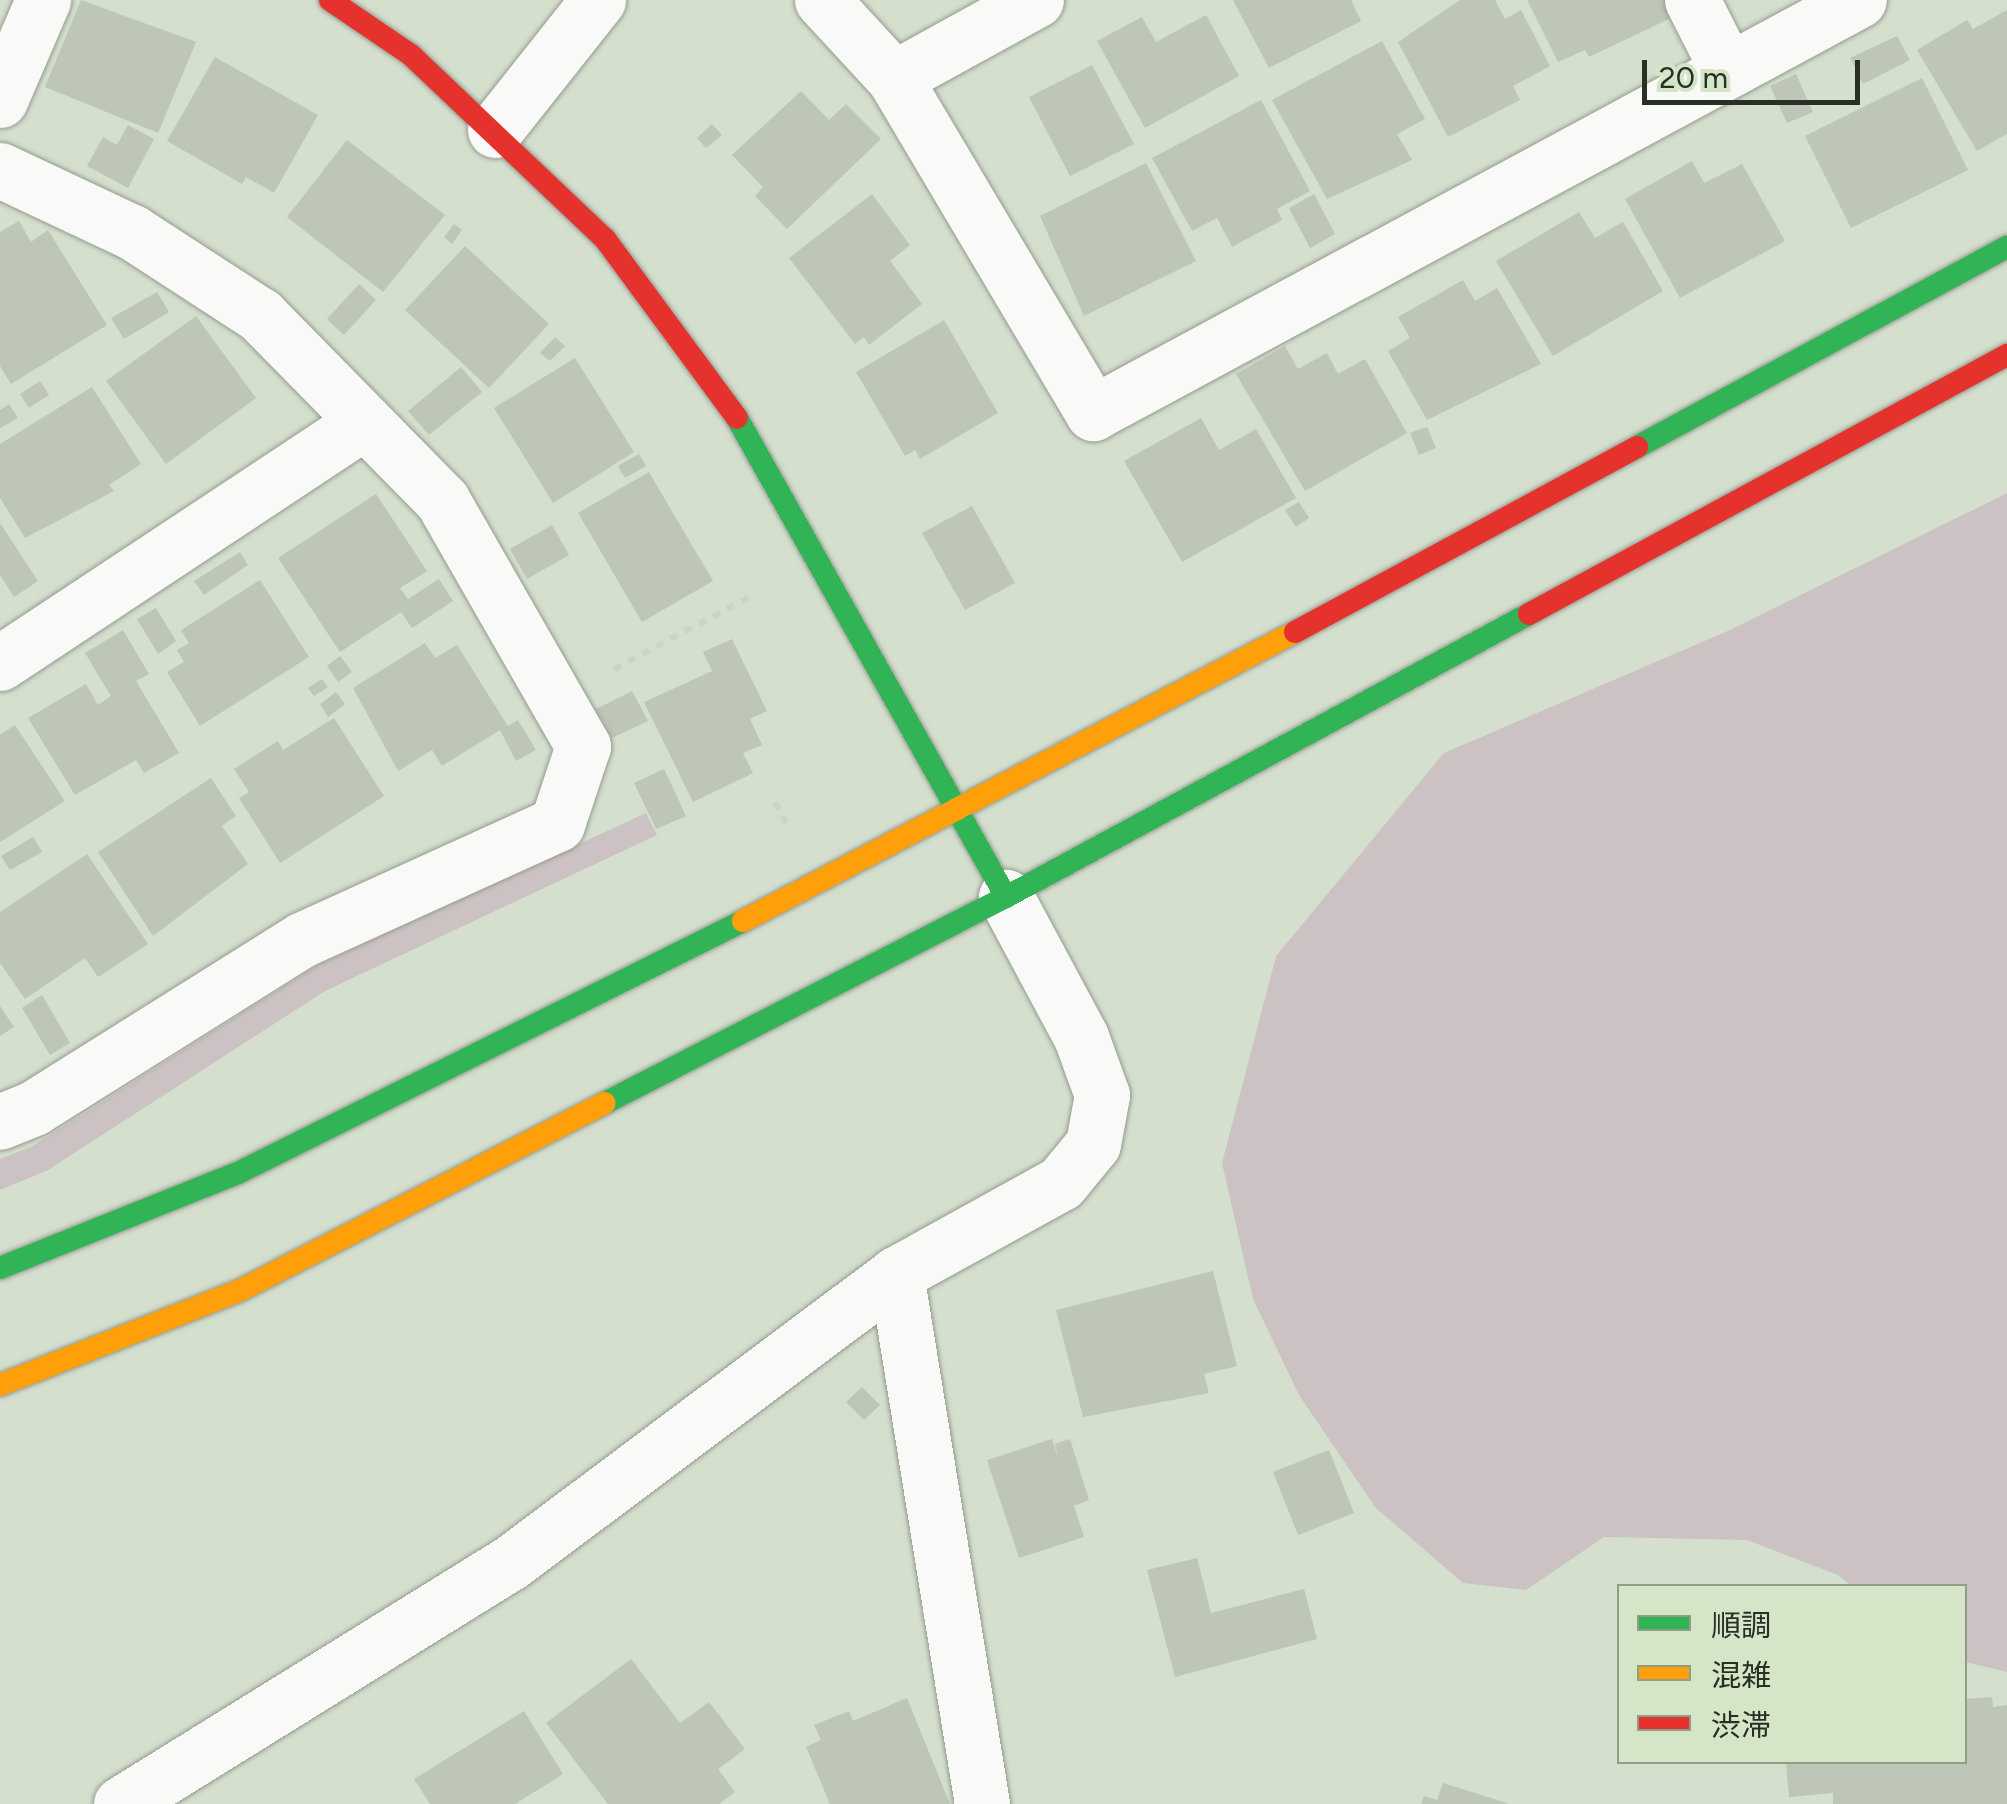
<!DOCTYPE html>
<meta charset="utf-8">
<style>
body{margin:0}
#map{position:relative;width:2007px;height:1804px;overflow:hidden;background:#d5dfce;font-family:Figtree,"Noto Sans JP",sans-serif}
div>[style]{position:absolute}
.green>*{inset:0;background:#cdc2c3}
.building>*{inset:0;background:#bdc6b7}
.path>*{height:6px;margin-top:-3px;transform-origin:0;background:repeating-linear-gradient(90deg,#ced1cc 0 8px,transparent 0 16px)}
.roads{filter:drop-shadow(0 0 2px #949b8f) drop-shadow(0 0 2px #949b8f)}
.street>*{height:55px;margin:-27.5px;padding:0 27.5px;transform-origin:27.5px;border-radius:27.5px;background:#f9faf8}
.fast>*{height:22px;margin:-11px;padding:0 11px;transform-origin:11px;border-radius:11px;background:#30b455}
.slow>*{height:22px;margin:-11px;padding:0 11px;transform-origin:11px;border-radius:11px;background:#ff9f0a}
.jam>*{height:22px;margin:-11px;padding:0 11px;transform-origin:11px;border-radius:11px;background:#e5322d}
span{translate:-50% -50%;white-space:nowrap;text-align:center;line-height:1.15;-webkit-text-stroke:8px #d4e5c8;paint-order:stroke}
.legend{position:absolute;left:1617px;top:1584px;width:350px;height:180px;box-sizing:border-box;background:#d4e5c8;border:2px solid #8f9c86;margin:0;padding:12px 18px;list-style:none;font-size:30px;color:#282f24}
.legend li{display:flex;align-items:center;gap:20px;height:50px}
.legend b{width:50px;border:2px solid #8f9c86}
.scale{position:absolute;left:1642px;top:60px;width:218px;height:45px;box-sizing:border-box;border:5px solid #282f24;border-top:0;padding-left:12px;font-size:30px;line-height:35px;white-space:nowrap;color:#282f24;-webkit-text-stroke:8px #d4e5c8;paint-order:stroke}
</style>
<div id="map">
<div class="green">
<div style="clip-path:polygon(2007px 493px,2007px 1672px,1965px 1662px,1964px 1586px,1852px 1586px,1838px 1575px,1747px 1540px,1604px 1537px,1526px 1590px,1463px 1583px,1375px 1507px,1299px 1395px,1253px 1299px,1222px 1163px,1276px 956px,1444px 753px,1730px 630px)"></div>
<div style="clip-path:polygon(646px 813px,657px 835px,325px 991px,48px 1170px,0 1190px,0 1159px,31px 1147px,318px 965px)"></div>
</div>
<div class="building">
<div style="clip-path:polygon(81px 0,196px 42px,158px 133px,45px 87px)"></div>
<div style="clip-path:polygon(1233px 0,1351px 0,1361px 21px,1269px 68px)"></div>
<div style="clip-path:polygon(1460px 0,1495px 0,1505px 19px,1521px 10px,1550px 66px,1513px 86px,1520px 100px,1448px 137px,1398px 42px)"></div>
<div style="clip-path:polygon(1527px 0,1665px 0,1673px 17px,1589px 57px,1585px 50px,1558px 62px)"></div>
<div style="clip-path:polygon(2007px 10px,2007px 134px,1977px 151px,1917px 50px,1967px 20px,1973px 29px)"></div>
<div style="clip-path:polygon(1206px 15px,1239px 76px,1145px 128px,1097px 41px,1142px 17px,1156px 42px)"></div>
<div style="clip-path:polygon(1897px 36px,1910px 60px,1863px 84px,1850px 58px)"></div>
<div style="clip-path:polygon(1382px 41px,1425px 119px,1397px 134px,1412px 160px,1327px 199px,1272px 100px)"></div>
<div style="clip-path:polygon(215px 57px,318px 115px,274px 193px,246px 177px,242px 184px,167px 141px)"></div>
<div style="clip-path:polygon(1092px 65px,1134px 144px,1070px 176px,1029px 97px)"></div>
<div style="clip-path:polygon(1796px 74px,1813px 112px,1787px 123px,1770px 86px)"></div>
<div style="clip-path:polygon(1922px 78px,1968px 170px,1851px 228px,1805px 136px)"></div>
<div style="clip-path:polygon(801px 91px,829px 120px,846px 104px,881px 139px,787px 229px,755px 196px,763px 187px,732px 155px)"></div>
<div style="clip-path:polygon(1261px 100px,1310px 191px,1277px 209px,1282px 220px,1232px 247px,1217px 218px,1192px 231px,1152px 158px)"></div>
<div style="clip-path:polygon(712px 124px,722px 135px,706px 148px,697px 138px)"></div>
<div style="clip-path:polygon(128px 125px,154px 139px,128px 188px,87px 166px,103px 137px,117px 145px)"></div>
<div style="clip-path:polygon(347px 140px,445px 215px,383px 292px,287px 217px)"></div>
<div style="clip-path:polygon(1692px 161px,1704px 183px,1742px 164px,1785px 241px,1680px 298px,1625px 199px)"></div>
<div style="clip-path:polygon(1146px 163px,1196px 261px,1084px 316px,1040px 216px)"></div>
<div style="clip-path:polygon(872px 194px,910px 245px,890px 261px,922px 304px,869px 345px,864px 337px,855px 344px,789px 258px)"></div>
<div style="clip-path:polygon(1314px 194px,1335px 234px,1310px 248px,1289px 208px)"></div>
<div style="clip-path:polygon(1579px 212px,1595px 238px,1623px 222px,1663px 291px,1553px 356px,1496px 261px)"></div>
<div style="clip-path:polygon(19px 221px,31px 242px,48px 230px,107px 325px,11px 384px,0 366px,0 232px)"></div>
<div style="clip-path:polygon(454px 224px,462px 230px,452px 244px,444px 237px)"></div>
<div style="clip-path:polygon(465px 246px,549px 324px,489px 388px,405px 310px)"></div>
<div style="clip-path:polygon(1463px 280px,1475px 301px,1497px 288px,1541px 364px,1427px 420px,1388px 351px,1410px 338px,1398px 317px)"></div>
<div style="clip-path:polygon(359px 284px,376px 300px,344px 335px,327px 319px)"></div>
<div style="clip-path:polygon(157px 292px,169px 312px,124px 339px,111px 318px)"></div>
<div style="clip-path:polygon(196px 316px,256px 398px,166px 464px,106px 381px)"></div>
<div style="clip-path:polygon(944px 320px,998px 413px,920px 459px,915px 450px,905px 456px,856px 372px)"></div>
<div style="clip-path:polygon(555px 337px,565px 346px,550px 361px,540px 353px)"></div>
<div style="clip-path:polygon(1285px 346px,1298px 369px,1327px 353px,1338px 374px,1365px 359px,1407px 433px,1305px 491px,1236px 374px)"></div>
<div style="clip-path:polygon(575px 358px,634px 452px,553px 503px,494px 408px)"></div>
<div style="clip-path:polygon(461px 367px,482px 392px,429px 435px,408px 411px)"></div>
<div style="clip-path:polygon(40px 381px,49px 395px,29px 408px,20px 394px)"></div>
<div style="clip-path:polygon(92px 387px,141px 464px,109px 485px,114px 491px,25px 538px,0 498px,0 444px)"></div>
<div style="clip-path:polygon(9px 404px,18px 418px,0 428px,0 410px)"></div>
<div style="clip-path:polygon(1201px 418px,1219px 450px,1256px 429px,1296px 498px,1182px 562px,1124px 461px)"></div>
<div style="clip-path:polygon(1427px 427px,1436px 448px,1419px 455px,1410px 433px)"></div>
<div style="clip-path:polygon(639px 454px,646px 466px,625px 478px,618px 466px)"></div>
<div style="clip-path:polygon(649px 472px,713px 581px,642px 622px,578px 513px)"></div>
<div style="clip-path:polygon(376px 494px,427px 571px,400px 588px,408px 599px,439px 579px,453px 601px,412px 628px,401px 612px,340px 652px,278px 558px)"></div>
<div style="clip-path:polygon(1299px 502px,1309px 518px,1296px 527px,1285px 510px)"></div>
<div style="clip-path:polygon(972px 506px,1015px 583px,965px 610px,922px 533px)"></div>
<div style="clip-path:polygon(0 523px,38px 581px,14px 597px,0 575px)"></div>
<div style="clip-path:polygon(552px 525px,569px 555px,527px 579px,510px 549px)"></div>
<div style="clip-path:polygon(240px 552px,248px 565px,204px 595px,194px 581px)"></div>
<div style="clip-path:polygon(260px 580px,309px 657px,200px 726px,167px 672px,184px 662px,177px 650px,189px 643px,181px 630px)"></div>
<div style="clip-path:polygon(156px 608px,176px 641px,158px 654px,137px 619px)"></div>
<div style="clip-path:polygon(123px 630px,149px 674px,136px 681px,179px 753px,144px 773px,136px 760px,75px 795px,28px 718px,86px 684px,98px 705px,111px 696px,85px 653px)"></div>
<div style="clip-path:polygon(732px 639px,767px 711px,750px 719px,762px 745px,743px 753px,753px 773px,693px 802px,644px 702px,712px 671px,703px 652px)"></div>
<div style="clip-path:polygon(425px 643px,435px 658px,457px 645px,508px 726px,518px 720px,536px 750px,516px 761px,500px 730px,442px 766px,432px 750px,398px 771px,353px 688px)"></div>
<div style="clip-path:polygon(340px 656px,352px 672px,338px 682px,327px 666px)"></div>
<div style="clip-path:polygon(322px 679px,328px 687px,314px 696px,308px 688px)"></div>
<div style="clip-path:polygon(632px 691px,648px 721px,612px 738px,596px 709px)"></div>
<div style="clip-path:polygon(336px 692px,345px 704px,328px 717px,320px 704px)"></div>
<div style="clip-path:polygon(334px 718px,384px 796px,280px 863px,239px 798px,249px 792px,234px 769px,278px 741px,283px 750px)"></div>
<div style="clip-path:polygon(15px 725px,65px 801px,0 842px,0 735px)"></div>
<div style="clip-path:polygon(664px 769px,686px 816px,656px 829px,634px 783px)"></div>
<div style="clip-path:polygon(211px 778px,236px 816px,222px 826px,248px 864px,153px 936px,98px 852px)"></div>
<div style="clip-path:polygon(33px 837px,42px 852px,10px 870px,1px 856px)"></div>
<div style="clip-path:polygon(87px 854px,148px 944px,98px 977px,85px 958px,25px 999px,0 963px,0 912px)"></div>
<div style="clip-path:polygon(42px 995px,70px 1043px,50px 1055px,22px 1008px)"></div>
<div style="clip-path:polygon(0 1006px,14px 1027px,0 1036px)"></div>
<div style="clip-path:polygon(1213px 1271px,1237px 1366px,1204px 1374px,1209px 1393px,1083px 1417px,1056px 1310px)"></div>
<div style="clip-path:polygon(862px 1387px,880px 1405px,864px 1420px,846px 1402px)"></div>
<div style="clip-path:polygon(1052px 1439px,1059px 1461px,1055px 1444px,1070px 1439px,1089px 1500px,1074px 1506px,1084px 1537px,1019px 1558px,987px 1460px)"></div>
<div style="clip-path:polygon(1329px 1450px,1354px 1513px,1298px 1535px,1273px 1472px)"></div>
<div style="clip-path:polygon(1197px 1558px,1211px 1613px,1304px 1589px,1317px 1639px,1175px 1677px,1147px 1570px)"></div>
<div style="clip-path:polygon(631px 1659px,680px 1723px,709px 1702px,745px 1749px,718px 1769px,735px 1792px,719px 1804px,608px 1804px,546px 1723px)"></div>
<div style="clip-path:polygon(1992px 1697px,1993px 1707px,2007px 1705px,2007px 1804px,1833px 1804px,1833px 1793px,1789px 1797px,1786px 1762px,1964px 1762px,1964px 1699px)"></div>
<div style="clip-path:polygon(907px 1698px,950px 1804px,830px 1804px,806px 1747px,821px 1740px,814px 1725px,849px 1711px,853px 1721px)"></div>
<div style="clip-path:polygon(524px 1711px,563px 1774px,515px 1804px,430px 1804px,414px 1779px)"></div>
<div style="clip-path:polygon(1443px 1783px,1507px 1803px,1507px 1804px,1421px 1804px,1424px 1796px,1437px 1800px)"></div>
</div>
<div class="path">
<div style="left:614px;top:669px;width:160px;rotate:-28deg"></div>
<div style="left:775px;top:802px;width:30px;rotate:62deg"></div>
</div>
<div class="roads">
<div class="street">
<div style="left:822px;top:0;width:106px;rotate:47.3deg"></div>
<div style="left:894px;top:78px;width:390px;rotate:59.3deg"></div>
<div style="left:1093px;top:413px;width:870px;rotate:-28.33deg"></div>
<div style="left:1692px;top:0;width:75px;rotate:63.1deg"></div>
<div style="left:894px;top:78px;width:162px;rotate:-28.8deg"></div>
<div style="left:0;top:100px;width:109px;rotate:-66.7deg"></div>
<div style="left:495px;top:130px;width:166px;rotate:-51.6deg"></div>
<div style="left:0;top:170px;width:146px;rotate:25.2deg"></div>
<div style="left:132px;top:232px;width:153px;rotate:33deg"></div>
<div style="left:260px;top:315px;width:260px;rotate:45.5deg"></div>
<div style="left:442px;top:500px;width:284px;rotate:60.2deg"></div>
<div style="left:583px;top:746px;width:82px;rotate:108.4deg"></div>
<div style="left:557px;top:824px;width:279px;rotate:155.6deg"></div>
<div style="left:303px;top:939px;width:318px;rotate:147.9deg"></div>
<div style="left:34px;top:1108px;width:37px;rotate:158deg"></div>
<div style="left:0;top:663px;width:437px;rotate:-33.5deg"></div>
<div style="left:896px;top:1274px;width:537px;rotate:80.78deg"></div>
<div style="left:121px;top:1804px;width:458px;rotate:-31.8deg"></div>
<div style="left:510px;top:1563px;width:482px;rotate:-36.8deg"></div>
<div style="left:896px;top:1274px;width:188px;rotate:-28.9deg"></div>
<div style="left:1061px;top:1183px;width:50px;rotate:-50.6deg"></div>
<div style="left:1093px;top:1144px;width:50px;rotate:-79.6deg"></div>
<div style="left:1102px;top:1095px;width:62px;rotate:-109.9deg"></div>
<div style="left:1081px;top:1037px;width:159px;rotate:-118.2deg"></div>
</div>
<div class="fast">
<div style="left:737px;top:418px;width:549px;rotate:60.68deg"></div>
<div style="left:1637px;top:447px;width:421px;rotate:-28.4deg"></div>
<div style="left:605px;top:1103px;width:451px;rotate:-27.2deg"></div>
<div style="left:1006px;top:897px;width:595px;rotate:-28.42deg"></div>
<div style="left:0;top:1268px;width:256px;rotate:-21.8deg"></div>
<div style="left:238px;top:1173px;width:564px;rotate:-26.52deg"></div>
</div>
<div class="slow">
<div style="left:743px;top:921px;width:623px;rotate:-27.63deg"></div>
<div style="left:0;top:1385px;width:257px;rotate:-21.5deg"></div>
<div style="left:239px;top:1291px;width:411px;rotate:-27.2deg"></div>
</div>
<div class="jam">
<div style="left:330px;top:0;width:98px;rotate:34.2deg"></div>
<div style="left:411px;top:55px;width:267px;rotate:43.5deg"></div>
<div style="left:605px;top:239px;width:222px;rotate:53.6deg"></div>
<div style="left:1529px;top:614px;width:544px;rotate:-28.45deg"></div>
<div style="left:1295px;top:632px;width:389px;rotate:-28.4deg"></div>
</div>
</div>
<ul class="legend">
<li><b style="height:12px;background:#30b455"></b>順調</li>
<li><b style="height:12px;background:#ff9f0a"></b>混雑</li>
<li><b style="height:12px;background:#e5322d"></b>渋滞</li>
</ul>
<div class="scale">20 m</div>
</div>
